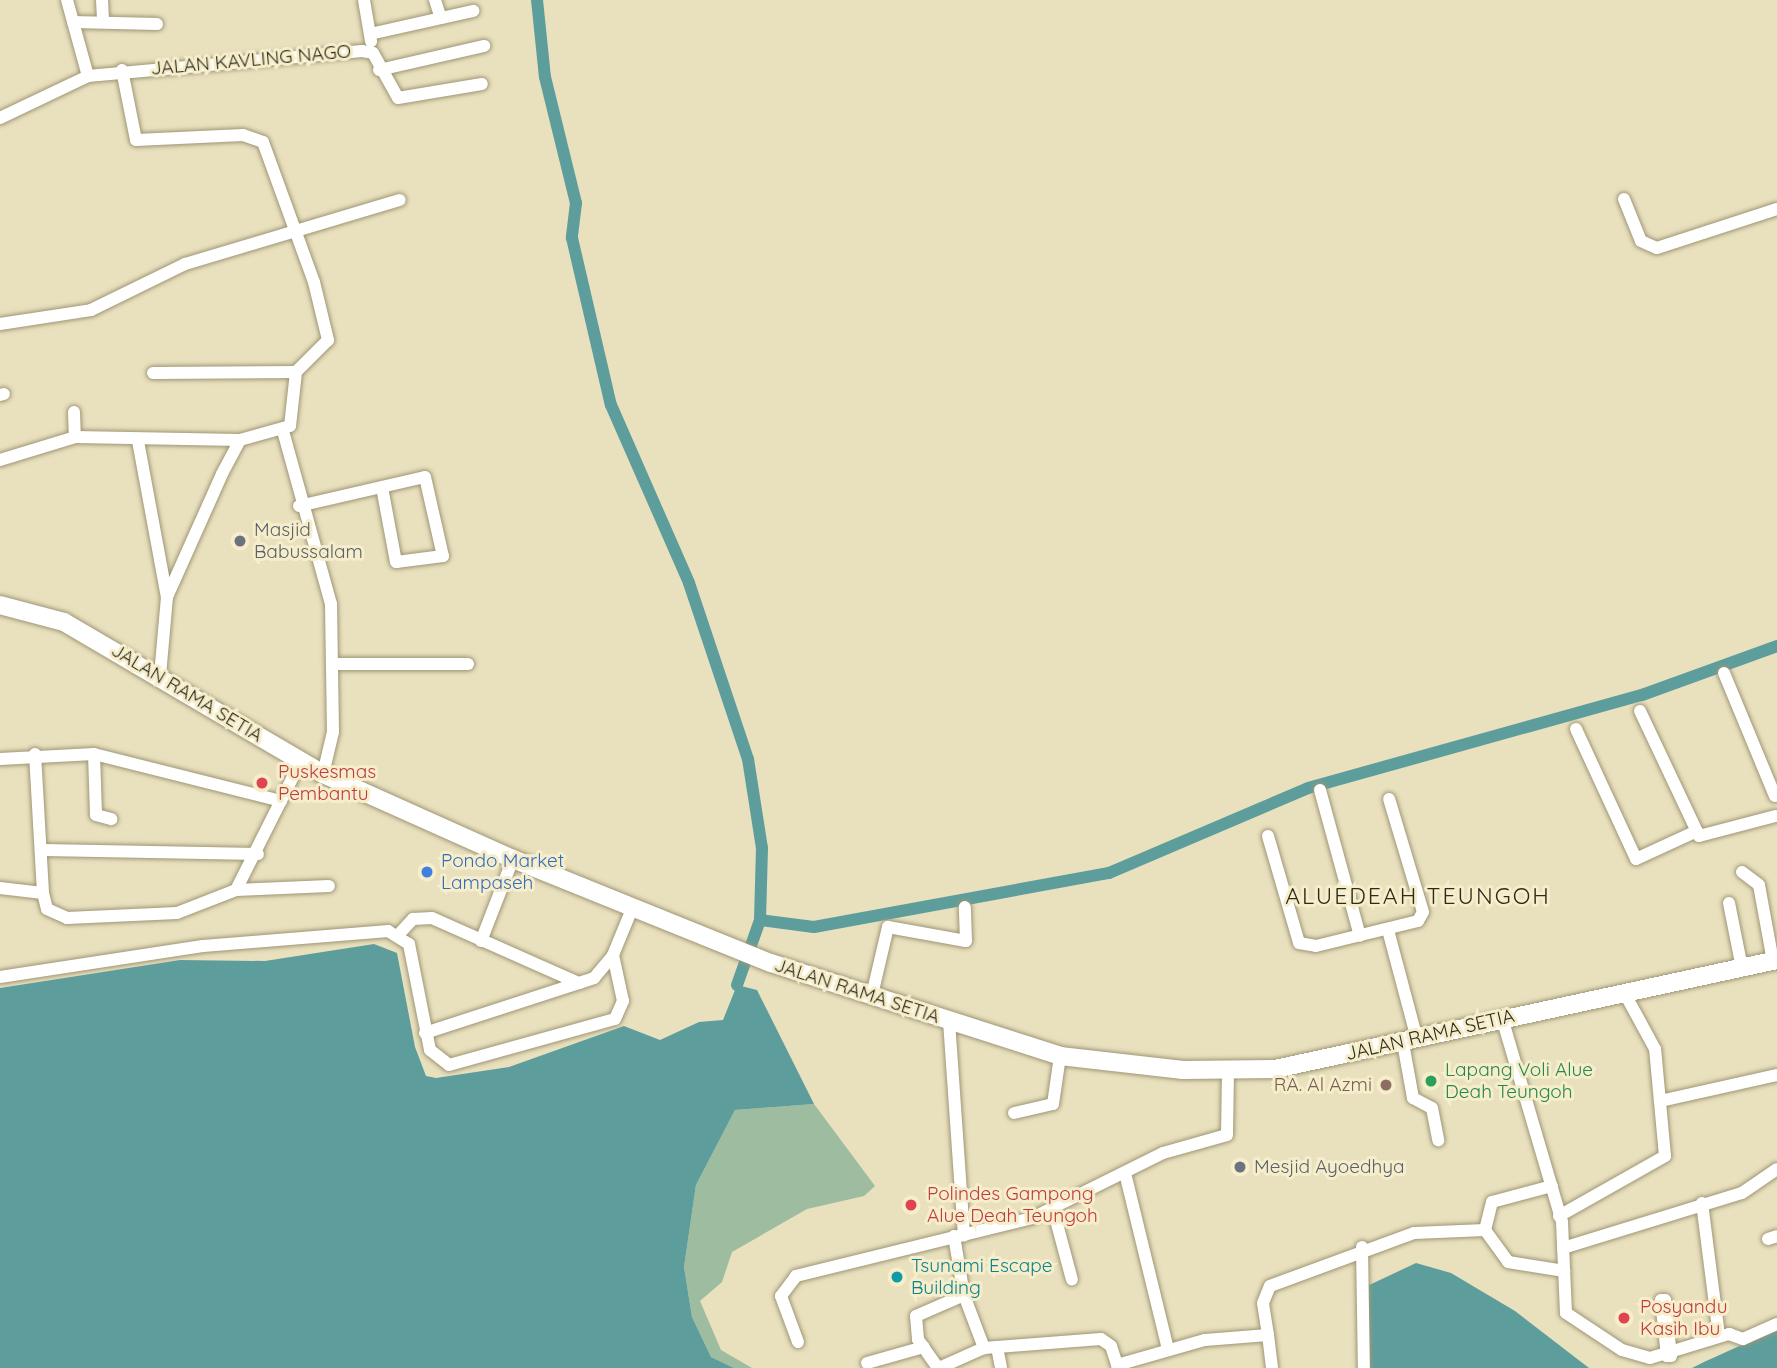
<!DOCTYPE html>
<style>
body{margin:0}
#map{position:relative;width:1777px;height:1368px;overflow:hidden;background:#e9e0be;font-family:Quicksand,sans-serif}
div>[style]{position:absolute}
.green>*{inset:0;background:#9dbca0}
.water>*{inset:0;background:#5d9e9d}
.canal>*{height:12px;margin:-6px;padding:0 6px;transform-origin:6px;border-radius:6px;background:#5d9e9d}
.roads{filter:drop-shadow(0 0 2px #9e9675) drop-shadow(0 0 2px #9e9675)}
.street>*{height:12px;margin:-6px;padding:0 6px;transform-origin:6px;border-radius:6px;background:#fff}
.secondary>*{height:18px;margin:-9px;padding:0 9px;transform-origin:9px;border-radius:9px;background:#fff}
.dots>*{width:19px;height:19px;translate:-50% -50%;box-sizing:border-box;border:4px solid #f6eecb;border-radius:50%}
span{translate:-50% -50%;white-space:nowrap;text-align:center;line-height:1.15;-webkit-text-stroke:6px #f6eecb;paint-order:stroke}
.street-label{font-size:19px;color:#2e2b1d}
.worship-label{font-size:19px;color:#5b616d}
.left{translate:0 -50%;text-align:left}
.health-label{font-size:19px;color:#be3a42}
.shop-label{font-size:19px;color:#366cbe}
.leisure-label{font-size:19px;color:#27864d}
.education-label{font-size:19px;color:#785e54}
.right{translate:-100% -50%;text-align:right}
.culture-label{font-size:19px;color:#0d838f}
.quarter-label{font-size:23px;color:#2e2b1d;letter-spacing:2px}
</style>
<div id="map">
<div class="green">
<div style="clip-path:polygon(814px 1104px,875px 1186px,864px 1196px,807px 1209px,732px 1252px,722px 1282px,700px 1301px,721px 1350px,752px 1368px,734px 1368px,711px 1357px,692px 1317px,684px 1267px,696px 1185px,735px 1110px)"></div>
</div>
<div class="water">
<div style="clip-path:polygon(374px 944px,397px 953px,415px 1047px,426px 1076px,436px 1078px,509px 1067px,624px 1026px,660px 1040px,699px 1022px,723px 1020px,737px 985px,757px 990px,814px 1104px,735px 1110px,696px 1185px,684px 1267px,692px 1317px,711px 1357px,734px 1368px,0 1368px,0 988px,180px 960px,265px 961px)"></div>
<div style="clip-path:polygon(1416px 1263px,1451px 1273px,1515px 1311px,1589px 1368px,1366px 1368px,1365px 1287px)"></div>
<div style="clip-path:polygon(1777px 1329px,1777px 1368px,1692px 1368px,1704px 1362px)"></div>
</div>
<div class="canal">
<div style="left:537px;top:0;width:77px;rotate:84.1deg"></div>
<div style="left:545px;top:77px;width:130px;rotate:76.2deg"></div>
<div style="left:576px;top:203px;width:35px;rotate:97deg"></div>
<div style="left:572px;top:238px;width:171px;rotate:76.9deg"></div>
<div style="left:611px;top:405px;width:194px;rotate:66.3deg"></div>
<div style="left:689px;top:583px;width:186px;rotate:71.5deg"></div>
<div style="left:748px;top:759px;width:90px;rotate:81.1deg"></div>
<div style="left:762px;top:848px;width:72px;rotate:91.6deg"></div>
<div style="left:737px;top:985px;width:69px;rotate:-70.5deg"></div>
<div style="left:760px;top:920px;width:54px;rotate:7.4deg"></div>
<div style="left:814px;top:927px;width:300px;rotate:-10.4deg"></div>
<div style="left:1109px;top:873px;width:216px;rotate:-23.1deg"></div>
<div style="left:1308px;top:788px;width:347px;rotate:-15.6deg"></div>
<div style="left:1642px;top:695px;width:144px;rotate:-19.9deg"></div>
</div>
<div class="roads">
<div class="street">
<div style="left:67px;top:0;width:79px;rotate:74.6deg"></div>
<div style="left:102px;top:0;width:21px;rotate:87deg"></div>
<div style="left:364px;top:0;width:42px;rotate:80.3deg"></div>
<div style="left:435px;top:0;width:19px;rotate:72deg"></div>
<div style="left:73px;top:22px;width:84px;rotate:1.4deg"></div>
<div style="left:370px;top:34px;width:106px;rotate:-12.6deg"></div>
<div style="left:122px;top:70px;width:71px;rotate:78.7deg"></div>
<div style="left:136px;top:140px;width:107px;rotate:-2.7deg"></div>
<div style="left:243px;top:135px;width:21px;rotate:19deg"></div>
<div style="left:263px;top:142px;width:149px;rotate:70deg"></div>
<div style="left:314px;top:282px;width:60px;rotate:76.4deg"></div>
<div style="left:328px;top:340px;width:45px;rotate:135deg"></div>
<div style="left:296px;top:372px;width:54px;rotate:96.3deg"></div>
<div style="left:290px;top:426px;width:52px;rotate:164.4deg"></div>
<div style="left:240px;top:440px;width:38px;rotate:118deg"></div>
<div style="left:222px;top:474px;width:135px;rotate:114.1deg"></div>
<div style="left:167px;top:597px;width:79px;rotate:95.1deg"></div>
<div style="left:379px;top:70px;width:108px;rotate:-12.9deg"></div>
<div style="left:0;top:118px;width:98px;rotate:-25.5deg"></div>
<div style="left:88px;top:76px;width:275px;rotate:-5.2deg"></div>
<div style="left:362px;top:51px;width:11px;rotate:10deg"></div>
<div style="left:373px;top:53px;width:51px;rotate:60.9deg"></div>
<div style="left:398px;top:98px;width:85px;rotate:-9.5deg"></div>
<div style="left:1624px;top:199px;width:45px;rotate:68deg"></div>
<div style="left:1641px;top:241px;width:17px;rotate:24deg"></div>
<div style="left:1657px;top:248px;width:126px;rotate:-18deg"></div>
<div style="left:0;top:324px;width:92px;rotate:-8.7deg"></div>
<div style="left:91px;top:310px;width:105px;rotate:-26.1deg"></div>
<div style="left:185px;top:264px;width:224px;rotate:-16.6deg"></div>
<div style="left:153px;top:373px;width:143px;rotate:-0.4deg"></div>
<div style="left:0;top:395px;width:4px;rotate:-14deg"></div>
<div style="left:74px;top:412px;width:25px;rotate:88deg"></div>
<div style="left:283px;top:431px;width:180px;rotate:74.5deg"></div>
<div style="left:331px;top:604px;width:128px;rotate:89.1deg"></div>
<div style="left:333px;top:732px;width:43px;rotate:103.4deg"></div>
<div style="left:138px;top:441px;width:159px;rotate:79.5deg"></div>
<div style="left:0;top:460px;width:78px;rotate:-17deg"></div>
<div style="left:75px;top:437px;width:165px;rotate:1deg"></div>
<div style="left:299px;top:506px;width:129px;rotate:-13deg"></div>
<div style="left:425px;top:477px;width:81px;rotate:77.2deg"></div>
<div style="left:443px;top:556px;width:47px;rotate:172.7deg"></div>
<div style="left:396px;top:562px;width:76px;rotate:-100.6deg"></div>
<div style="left:334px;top:664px;width:134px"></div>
<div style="left:1724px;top:673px;width:133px;rotate:67.5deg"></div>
<div style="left:1640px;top:711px;width:138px;rotate:64.7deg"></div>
<div style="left:1699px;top:836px;width:79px;rotate:-14.7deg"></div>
<div style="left:1576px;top:729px;width:143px;rotate:65.2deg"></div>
<div style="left:1636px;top:859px;width:67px;rotate:-24.7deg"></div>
<div style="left:35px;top:754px;width:139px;rotate:86.7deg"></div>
<div style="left:43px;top:893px;width:16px;rotate:76deg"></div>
<div style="left:47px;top:909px;width:22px;rotate:24deg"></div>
<div style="left:67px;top:918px;width:110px;rotate:-2.6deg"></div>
<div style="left:177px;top:913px;width:63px;rotate:-21.3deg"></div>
<div style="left:236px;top:890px;width:144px;rotate:-63.3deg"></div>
<div style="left:94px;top:754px;width:61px;rotate:88.1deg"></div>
<div style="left:96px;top:815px;width:16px;rotate:15deg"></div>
<div style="left:0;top:759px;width:94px;rotate:-3deg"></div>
<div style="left:94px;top:754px;width:193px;rotate:14.1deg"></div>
<div style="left:1320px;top:790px;width:151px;rotate:74.7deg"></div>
<div style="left:1268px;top:836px;width:111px;rotate:73.8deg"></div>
<div style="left:1299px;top:943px;width:17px;rotate:10deg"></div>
<div style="left:1316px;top:946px;width:105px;rotate:-13.8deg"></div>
<div style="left:1418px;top:921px;width:10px;rotate:-61deg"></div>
<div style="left:1423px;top:912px;width:118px;rotate:-106.7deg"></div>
<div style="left:44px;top:850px;width:214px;rotate:1.1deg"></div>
<div style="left:1742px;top:872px;width:21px;rotate:37deg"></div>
<div style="left:1759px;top:885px;width:77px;rotate:79.6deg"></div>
<div style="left:0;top:888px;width:43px;rotate:6.6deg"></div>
<div style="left:236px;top:890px;width:93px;rotate:-2.5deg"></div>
<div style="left:1729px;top:903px;width:66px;rotate:78.7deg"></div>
<div style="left:1388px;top:930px;width:113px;rotate:75.1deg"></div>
<div style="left:399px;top:934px;width:21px;rotate:-47deg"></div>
<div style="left:413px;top:919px;width:19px;rotate:-3deg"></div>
<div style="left:432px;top:918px;width:161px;rotate:23.9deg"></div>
<div style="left:481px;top:941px;width:88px;rotate:-68.7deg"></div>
<div style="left:0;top:977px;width:205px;rotate:-8.7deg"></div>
<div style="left:203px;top:946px;width:186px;rotate:-4.6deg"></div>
<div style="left:388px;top:931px;width:25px;rotate:32deg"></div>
<div style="left:409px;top:944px;width:108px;rotate:78.8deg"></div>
<div style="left:430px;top:1050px;width:24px;rotate:38deg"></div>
<div style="left:449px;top:1065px;width:172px;rotate:-15.5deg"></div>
<div style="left:615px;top:1019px;width:20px;rotate:-66deg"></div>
<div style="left:623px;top:1001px;width:47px;rotate:-102.3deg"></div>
<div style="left:872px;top:995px;width:70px;rotate:-76.8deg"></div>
<div style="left:888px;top:927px;width:79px;rotate:10.2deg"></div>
<div style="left:966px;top:941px;width:34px;rotate:-92deg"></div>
<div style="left:1502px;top:1018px;width:213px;rotate:73.6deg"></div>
<div style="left:1562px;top:1222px;width:91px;rotate:87.5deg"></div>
<div style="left:1566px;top:1313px;width:67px;rotate:33.5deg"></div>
<div style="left:1622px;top:1350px;width:29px;rotate:16deg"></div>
<div style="left:1650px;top:1358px;width:83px;rotate:-16.9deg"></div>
<div style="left:1729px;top:1334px;width:15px;rotate:20deg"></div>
<div style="left:1743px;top:1339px;width:37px;rotate:-24deg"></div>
<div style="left:949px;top:1021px;width:215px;rotate:86deg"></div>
<div style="left:425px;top:1033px;width:178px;rotate:-18deg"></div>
<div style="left:594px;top:978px;width:30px;rotate:-50deg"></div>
<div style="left:613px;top:955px;width:50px;rotate:-67.6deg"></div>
<div style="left:1403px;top:1043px;width:56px;rotate:79.7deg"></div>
<div style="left:1413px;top:1098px;width:21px;rotate:28deg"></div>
<div style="left:1432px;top:1108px;width:33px;rotate:79deg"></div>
<div style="left:1660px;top:1101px;width:120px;rotate:-12.5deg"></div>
<div style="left:1014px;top:1113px;width:40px;rotate:-13deg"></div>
<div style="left:1053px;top:1104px;width:49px;rotate:-81.7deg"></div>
<div style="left:1125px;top:1173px;width:181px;rotate:76.3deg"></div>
<div style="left:1702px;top:1203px;width:134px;rotate:82.7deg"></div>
<div style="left:1053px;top:1209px;width:73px;rotate:75deg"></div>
<div style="left:1559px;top:1216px;width:122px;rotate:-29.5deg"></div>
<div style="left:1665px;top:1156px;width:107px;rotate:-95.3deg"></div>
<div style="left:1655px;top:1049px;width:63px;rotate:-118.6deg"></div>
<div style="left:1485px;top:1230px;width:29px;rotate:-76deg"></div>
<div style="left:1492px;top:1202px;width:62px;rotate:-14.9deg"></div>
<div style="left:954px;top:1236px;width:60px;rotate:80.4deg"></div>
<div style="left:964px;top:1295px;width:57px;rotate:69.3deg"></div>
<div style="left:984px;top:1348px;width:117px;rotate:-4.4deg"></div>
<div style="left:1101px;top:1339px;width:12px;rotate:35deg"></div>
<div style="left:1111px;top:1346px;width:23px;rotate:72deg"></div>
<div style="left:1768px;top:1239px;width:9px;rotate:-18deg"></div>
<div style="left:1362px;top:1247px;width:121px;rotate:89.1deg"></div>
<div style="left:1563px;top:1248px;width:187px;rotate:-17.1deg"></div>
<div style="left:1742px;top:1193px;width:42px;rotate:-34.4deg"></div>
<div style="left:1661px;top:1300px;width:4px"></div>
<div style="left:1665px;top:1300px;width:56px;rotate:83.9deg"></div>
<div style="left:1671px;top:1356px;width:4px;rotate:180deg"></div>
<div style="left:1667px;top:1356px;width:56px;rotate:-96.1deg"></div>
<div style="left:1268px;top:1335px;width:33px;rotate:83deg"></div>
<div style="left:798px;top:1342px;width:49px;rotate:-110.3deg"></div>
<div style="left:781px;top:1296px;width:25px;rotate:-53deg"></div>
<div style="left:796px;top:1276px;width:243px;rotate:-13.8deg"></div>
<div style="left:1032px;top:1218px;width:146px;rotate:-26.4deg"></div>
<div style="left:1163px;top:1153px;width:66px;rotate:-15.7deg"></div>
<div style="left:1227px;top:1135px;width:66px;rotate:-89.1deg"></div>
<div style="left:997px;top:1347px;width:21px;rotate:79deg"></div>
<div style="left:867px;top:1363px;width:59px;rotate:-15.7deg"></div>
<div style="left:1117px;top:1365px;width:91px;rotate:-15.9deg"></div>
<div style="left:1205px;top:1340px;width:63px;rotate:-4.5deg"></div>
<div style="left:1268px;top:1335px;width:32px;rotate:-99deg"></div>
<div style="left:1263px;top:1303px;width:18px;rotate:-68deg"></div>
<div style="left:1270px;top:1286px;width:153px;rotate:-20.2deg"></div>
<div style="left:1414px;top:1233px;width:71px;rotate:-2.4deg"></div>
<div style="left:1485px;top:1230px;width:39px;rotate:54deg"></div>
<div style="left:1508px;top:1262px;width:57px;rotate:9.1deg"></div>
<div style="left:938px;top:1368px;width:35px;rotate:-125deg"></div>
<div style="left:918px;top:1339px;width:23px;rotate:-95deg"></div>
<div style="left:916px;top:1316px;width:52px;rotate:-23.6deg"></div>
<div style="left:939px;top:1368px;width:49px;rotate:-24deg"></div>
</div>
<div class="secondary">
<div style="left:0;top:605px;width:66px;rotate:14.9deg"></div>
<div style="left:64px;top:622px;width:300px;rotate:30.4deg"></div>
<div style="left:323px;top:774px;width:208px;rotate:24.1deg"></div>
<div style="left:513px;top:859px;width:278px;rotate:22deg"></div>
<div style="left:771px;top:963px;width:304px;rotate:17.8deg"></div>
<div style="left:1060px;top:1056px;width:124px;rotate:6.5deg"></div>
<div style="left:1183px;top:1070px;width:92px;rotate:-0.6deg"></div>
<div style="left:1275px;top:1069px;width:514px;rotate:-12.25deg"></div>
</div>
</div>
<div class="dots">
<div style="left:240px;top:541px;background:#6b7280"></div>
<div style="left:262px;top:783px;background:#e0444e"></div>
<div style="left:427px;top:872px;background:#3f7fe0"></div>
<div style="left:1431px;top:1081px;background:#2e9e5b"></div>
<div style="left:1386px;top:1085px;background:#8d6e63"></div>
<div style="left:1240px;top:1167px;background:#6b7280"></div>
<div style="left:911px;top:1205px;background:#e0444e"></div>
<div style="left:897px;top:1277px;background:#0f9aa8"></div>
<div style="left:1624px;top:1318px;background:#e0444e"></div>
</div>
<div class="street-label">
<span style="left:251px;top:60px;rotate:-5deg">JALAN KAVLING NAGO</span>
<span style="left:187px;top:693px;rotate:31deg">JALAN RAMA SETIA</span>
<span style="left:857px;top:991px;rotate:18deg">JALAN RAMA SETIA</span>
<span style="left:1430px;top:1035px;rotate:-13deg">JALAN RAMA SETIA</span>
</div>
<div class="worship-label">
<span class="left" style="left:254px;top:541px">Masjid<br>Babussalam</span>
<span class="left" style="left:1254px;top:1167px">Mesjid Ayoedhya</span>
</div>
<div class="health-label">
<span class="left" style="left:278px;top:783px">Puskesmas<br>Pembantu</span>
<span class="left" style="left:927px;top:1205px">Polindes Gampong<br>Alue Deah Teungoh</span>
<span class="left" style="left:1640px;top:1318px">Posyandu<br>Kasih Ibu</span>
</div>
<div class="shop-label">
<span class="left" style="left:441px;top:872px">Pondo Market<br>Lampaseh</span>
</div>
<div class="leisure-label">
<span class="left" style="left:1445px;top:1081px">Lapang Voli Alue<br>Deah Teungoh</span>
</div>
<div class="education-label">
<span class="right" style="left:1372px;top:1085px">RA. Al Azmi</span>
</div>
<div class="culture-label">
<span class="left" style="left:911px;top:1277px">Tsunami Escape<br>Building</span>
</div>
<div class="quarter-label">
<span style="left:1418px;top:896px">ALUEDEAH TEUNGOH</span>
</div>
</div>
